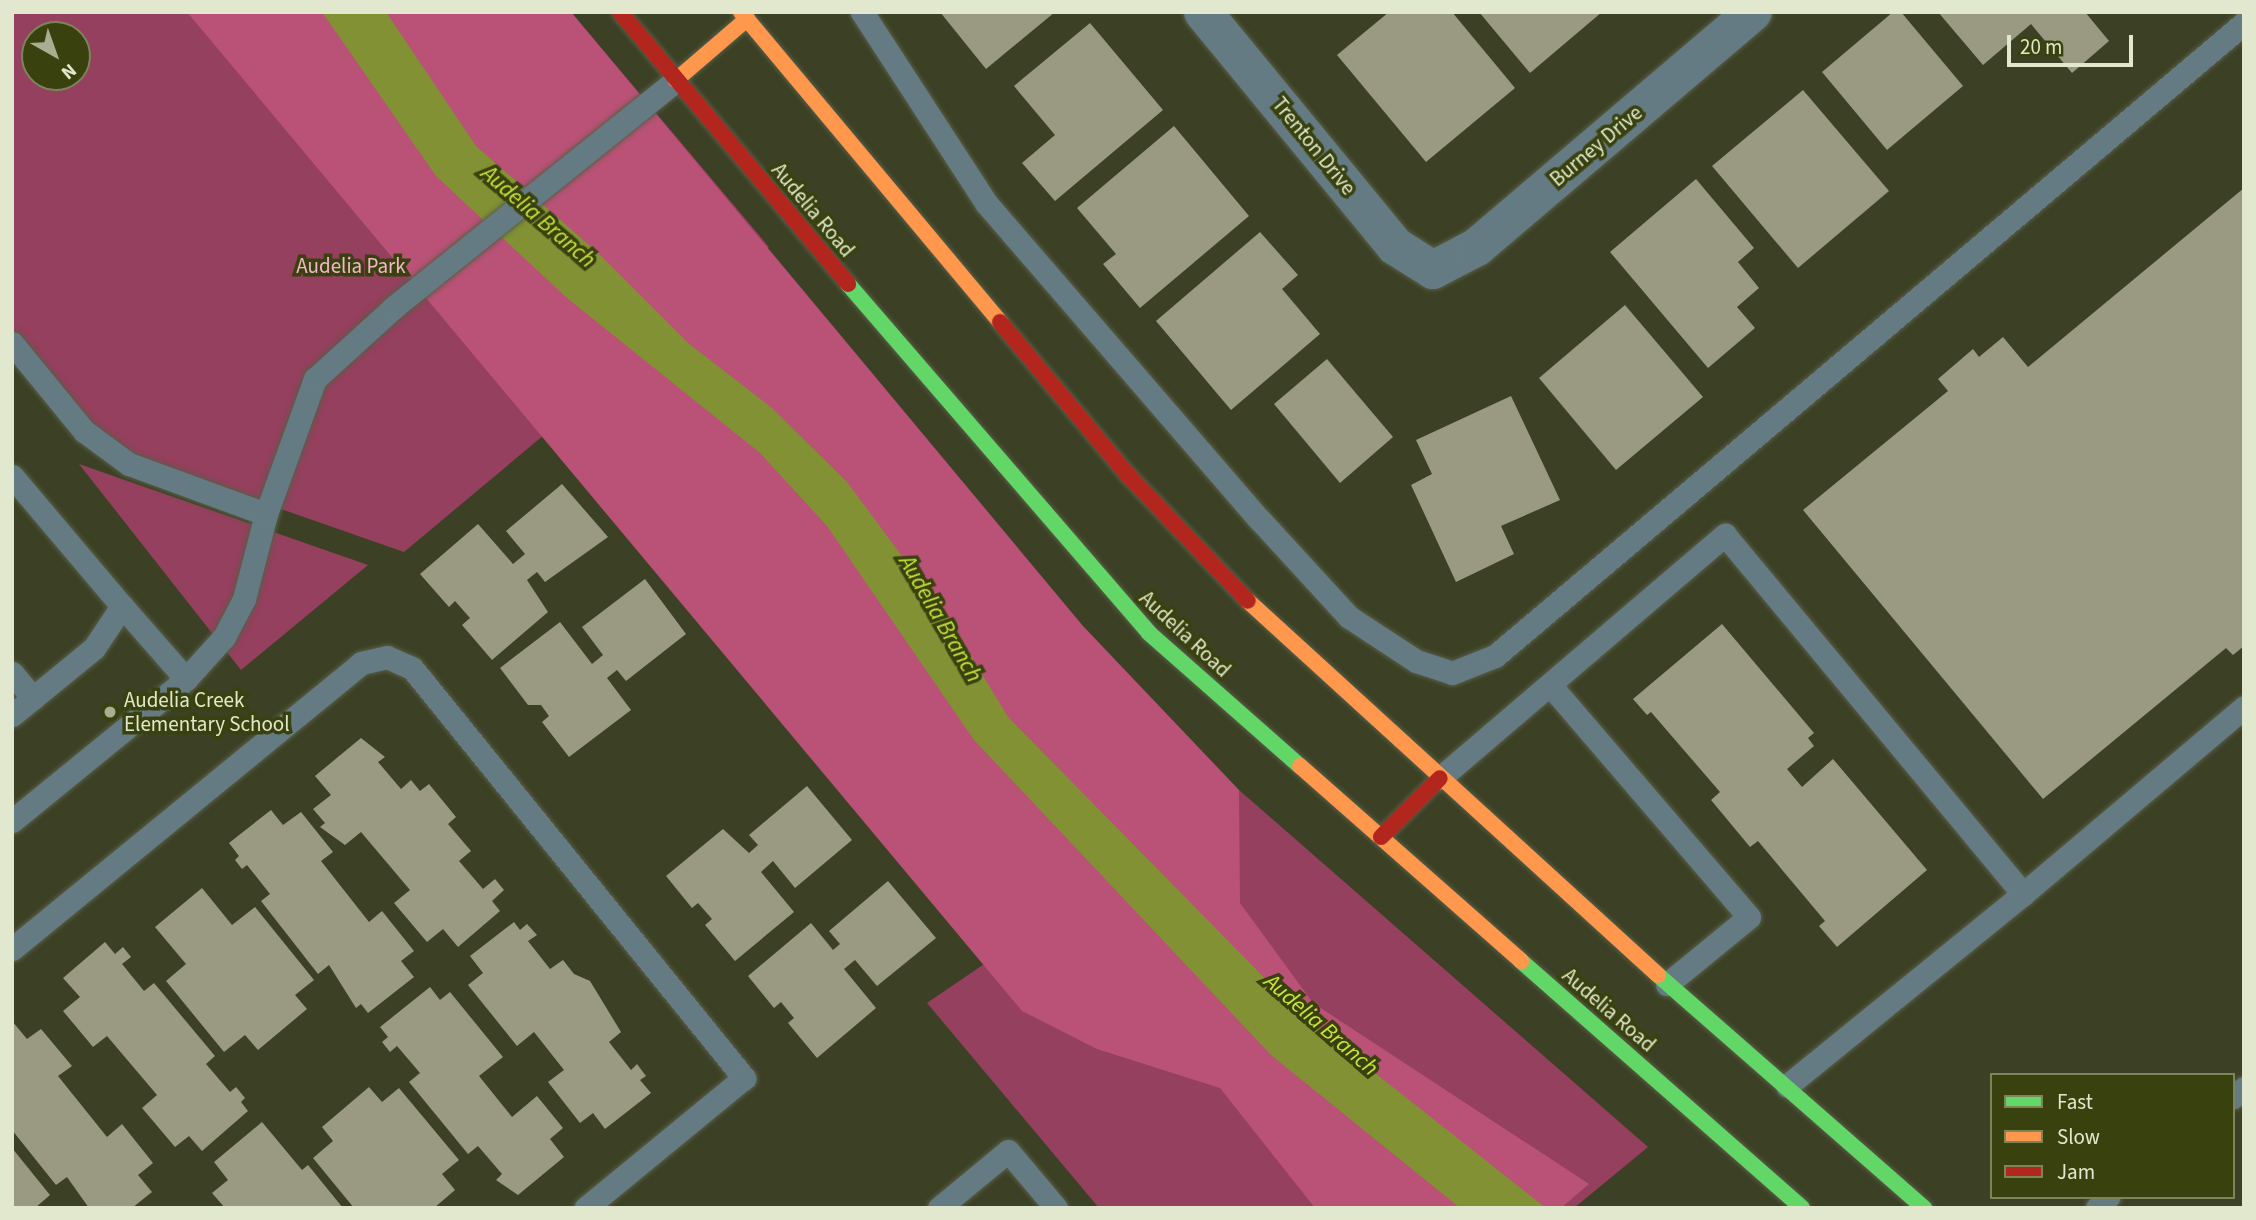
<!DOCTYPE html>
<style>
body{margin:0}
#map{position:relative;width:2256px;height:1220px;overflow:hidden;background:#3c4125;font-family:"Source Sans 3",sans-serif}
div>[style]{position:absolute}
.green>*{inset:0;background:#95405e}
.forest>*{inset:0;background:#b95276}
.water>*{inset:0;background:#819134}
.building>*{inset:0;background:#9a9a83}
.roads{filter:drop-shadow(0 0 2px #585d46) drop-shadow(0 0 2px #585d46)}
.lane>*{height:23px;margin:-11.5px;padding:0 11.5px;transform-origin:11.5px;border-radius:11.5px;background:#657b83}
.street>*{height:38px;margin:-19px;padding:0 19px;transform-origin:19px;border-radius:19px;background:#657b83}
.fast>*{height:16px;margin:-8px;padding:0 8px;transform-origin:8px;border-radius:8px;background:#63d668}
.slow>*{height:16px;margin:-8px;padding:0 8px;transform-origin:8px;border-radius:8px;background:#ff974d}
.jam>*{height:16px;margin:-8px;padding:0 8px;transform-origin:8px;border-radius:8px;background:#b3261e}
.dots>*{width:19px;height:19px;translate:-50% -50%;box-sizing:border-box;border:4px solid #39410e;border-radius:50%}
span{translate:-50% -50%;white-space:nowrap;text-align:center;line-height:1.15;-webkit-text-stroke:7px #39410e;paint-order:stroke}
.street-label{font-size:21px;color:#e1e8cd}
.park-label{font-size:21px;color:#f4b6ca}
.poi-label{font-size:21px;color:#e1e8cd}
.left{translate:0 -50%;text-align:left}
.water-label{font-size:23px;color:#cae438;font-style:italic}
.frame{position:absolute;inset:0;border:14px solid #e1e8cd;pointer-events:none}
.legend{position:absolute;left:1990px;top:1073px;width:245px;height:126px;box-sizing:border-box;background:#39410e;border:2px solid #7c845a;margin:0;padding:9px 12px;list-style:none;font-size:21px;color:#e1e8cd}
.legend li{display:flex;align-items:center;gap:14px;height:35px}
.legend b{width:35px;border:2px solid #7c845a}
.north{position:absolute;left:21px;top:21px;width:70px;height:70px;box-sizing:border-box;background:#39410e;border:2px solid #7c845a;border-radius:50%;rotate:140deg;font-size:19px;font-weight:700;line-height:28px;text-align:center;color:#e1e8cd}
.north::after{content:'';display:block;margin:auto;width:24px;height:32px;background:#a7ae92;clip-path:polygon(50% 0,100% 100%,50% 72%,0 100%)}
.scale{position:absolute;left:2007px;top:35px;width:126px;height:32px;box-sizing:border-box;border:4px solid #e1e8cd;border-top:0;padding-left:9px;font-size:21px;line-height:24px;white-space:nowrap;color:#e1e8cd;-webkit-text-stroke:5px #39410e;paint-order:stroke}
</style>
<div id="map">
<div class="green">
<div style="clip-path:polygon(evenodd,12px 12px,571px 12px,769px 247px,404px 552px,95px 444px,12px 341px,12px 12px,35px 35px,77px 35px,77px 77px,35px 77px,35px 35px)"></div>
<div style="clip-path:polygon(79px 464px,368px 565px,241px 670px)"></div>
<div style="clip-path:polygon(1239px 790px,1648px 1147px,1574px 1208px,1099px 1208px,927px 1003px)"></div>
</div>
<div class="forest">
<div style="clip-path:polygon(187px 12px,571px 12px,1083px 626px,1239px 790px,1240px 903px,1313px 1003px,1589px 1184px,1561px 1208px,1315px 1208px,1220px 1088px,1097px 1049px,1022px 1011px)"></div>
</div>
<div class="water">
<div style="clip-path:polygon(322px 12px,386px 12px,476px 146px,597px 252px,688px 343px,772px 408px,847px 482px,948px 618px,1008px 717px,1299px 1013px,1546px 1208px,1460px 1208px,1271px 1055px,974px 740px,827px 526px,760px 453px,567px 298px,436px 176px)"></div>
</div>
<div class="building">
<div style="clip-path:polygon(940px 12px,1055px 12px,986px 69px)"></div>
<div style="clip-path:polygon(1389px 12px,1452px 12px,1515px 88px,1426px 162px,1337px 55px)"></div>
<div style="clip-path:polygon(1479px 12px,1602px 12px,1530px 73px)"></div>
<div style="clip-path:polygon(1893px 12px,1901px 12px,1963px 86px,1887px 150px,1822px 72px)"></div>
<div style="clip-path:polygon(1938px 12px,2085px 12px,2109px 41px,2072px 73px,2031px 24px,1983px 65px)"></div>
<div style="clip-path:polygon(1090px 23px,1163px 110px,1055px 201px,1022px 163px,1055px 135px,1014px 86px)"></div>
<div style="clip-path:polygon(1803px 90px,1889px 191px,1798px 268px,1712px 166px)"></div>
<div style="clip-path:polygon(1174px 126px,1249px 216px,1140px 308px,1103px 264px,1116px 254px,1077px 208px)"></div>
<div style="clip-path:polygon(1696px 179px,1754px 248px,1738px 262px,1759px 288px,1737px 307px,1755px 328px,1708px 368px,1610px 252px)"></div>
<div style="clip-path:polygon(2244px 188px,2244px 646px,2233px 655px,2226px 648px,2043px 799px,1803px 510px,1948px 391px,1938px 379px,1973px 349px,1979px 357px,2003px 337px,2028px 367px)"></div>
<div style="clip-path:polygon(1260px 232px,1298px 275px,1282px 289px,1320px 334px,1231px 410px,1156px 321px)"></div>
<div style="clip-path:polygon(1625px 305px,1703px 397px,1616px 470px,1539px 378px)"></div>
<div style="clip-path:polygon(1327px 359px,1393px 437px,1340px 483px,1274px 404px)"></div>
<div style="clip-path:polygon(1511px 396px,1560px 500px,1501px 526px,1514px 554px,1456px 582px,1411px 485px,1432px 474px,1416px 440px)"></div>
<div style="clip-path:polygon(562px 484px,608px 537px,545px 582px,537px 572px,527px 580px,548px 612px,492px 660px,462px 625px,470px 618px,455px 601px,449px 607px,420px 574px,478px 524px,513px 564px,525px 554px,506px 531px)"></div>
<div style="clip-path:polygon(645px 579px,686px 634px,626px 681px,617px 670px,607px 678px,631px 710px,569px 757px,542px 722px,549px 716px,541px 705px,528px 705px,500px 668px,560px 622px,592px 664px,603px 655px,582px 627px)"></div>
<div style="clip-path:polygon(1722px 624px,1814px 733px,1808px 738px,1814px 746px,1787px 769px,1802px 787px,1833px 759px,1927px 870px,1837px 947px,1819px 926px,1825px 921px,1758px 841px,1750px 847px,1711px 800px,1720px 792px,1651px 712px,1647px 715px,1633px 699px)"></div>
<div style="clip-path:polygon(361px 738px,385px 757px,378px 762px,401px 789px,411px 780px,420px 791px,429px 784px,456px 817px,448px 824px,471px 851px,459px 861px,483px 889px,495px 879px,504px 890px,492px 901px,500px 911px,458px 947px,443px 929px,427px 942px,394px 903px,410px 890px,361px 832px,345px 845px,320px 827px,325px 823px,313px 809px,331px 795px,315px 776px)"></div>
<div style="clip-path:polygon(807px 786px,852px 840px,795px 888px,773px 861px,761px 872px,794px 912px,735px 961px,705px 925px,712px 919px,698px 903px,692px 908px,666px 876px,723px 829px,749px 853px,758px 845px,749px 835px)"></div>
<div style="clip-path:polygon(271px 810px,283px 825px,301px 812px,333px 852px,321px 861px,369px 922px,382px 911px,414px 951px,401px 961px,414px 977px,368px 1013px,361px 1004px,356px 1008px,329px 965px,318px 974px,261px 901px,270px 894px,247px 865px,242px 869px,235px 860px,239px 856px,229px 843px)"></div>
<div style="clip-path:polygon(888px 881px,936px 938px,877px 986px,855px 960px,844px 969px,876px 1008px,817px 1058px,788px 1023px,794px 1018px,781px 1002px,774px 1008px,748px 976px,811px 923px,833px 950px,840px 944px,829px 931px)"></div>
<div style="clip-path:polygon(202px 888px,232px 925px,255px 907px,314px 980px,295px 995px,307px 1009px,258px 1050px,245px 1035px,224px 1052px,166px 981px,186px 964px,155px 927px)"></div>
<div style="clip-path:polygon(514px 922px,520px 930px,527px 924px,537px 935px,528px 941px,550px 969px,563px 960px,574px 974px,590px 981px,621px 1032px,609px 1042px,631px 1070px,637px 1064px,646px 1076px,640px 1080px,651px 1093px,605px 1129px,593px 1113px,580px 1123px,548px 1082px,564px 1070px,534px 1032px,517px 1046px,468px 985px,483px 973px,470px 956px)"></div>
<div style="clip-path:polygon(105px 942px,115px 954px,123px 947px,131px 957px,122px 964px,144px 991px,154px 983px,215px 1056px,206px 1064px,230px 1092px,236px 1087px,245px 1098px,241px 1102px,248px 1111px,202px 1151px,189px 1136px,175px 1147px,142px 1108px,157px 1095px,107px 1036px,93px 1047px,63px 1011px,80px 997px,63px 978px)"></div>
<div style="clip-path:polygon(430px 987px,440px 1000px,450px 992px,503px 1057px,479px 1076px,512px 1117px,537px 1096px,563px 1128px,550px 1139px,564px 1157px,518px 1195px,496px 1180px,502px 1174px,478px 1146px,468px 1154px,409px 1082px,420px 1073px,397px 1046px,390px 1052px,382px 1042px,388px 1037px,380px 1027px)"></div>
<div style="clip-path:polygon(12px 1021px,27px 1039px,41px 1029px,72px 1066px,58px 1076px,107px 1137px,122px 1124px,153px 1163px,138px 1175px,152px 1192px,132px 1208px,89px 1208px,67px 1177px,56px 1185px,12px 1130px)"></div>
<div style="clip-path:polygon(369px 1087px,382px 1102px,399px 1088px,459px 1160px,442px 1174px,455px 1190px,434px 1208px,354px 1208px,313px 1158px,333px 1141px,322px 1127px)"></div>
<div style="clip-path:polygon(262px 1122px,302px 1170px,308px 1165px,343px 1208px,225px 1208px,212px 1193px,228px 1180px,214px 1162px)"></div>
<div style="clip-path:polygon(12px 1148px,50px 1195px,35px 1208px,12px 1208px)"></div>
</div>
<div class="roads">
<div class="lane">
<div style="left:862px;top:12px;width:228px;rotate:57deg"></div>
<div style="left:986px;top:203px;width:419px;rotate:49.2deg"></div>
<div style="left:1260px;top:520px;width:132px;rotate:47.5deg"></div>
<div style="left:1349px;top:617px;width:80px;rotate:33.3deg"></div>
<div style="left:1416px;top:661px;width:38px;rotate:18deg"></div>
<div style="left:1452px;top:673px;width:46px;rotate:-21.6deg"></div>
<div style="left:1495px;top:656px;width:981px;rotate:-40.2deg"></div>
<div style="left:12px;top:343px;width:114px;rotate:50.7deg"></div>
<div style="left:84px;top:431px;width:56px;rotate:36.3deg"></div>
<div style="left:129px;top:464px;width:146px;rotate:20.1deg"></div>
<div style="left:12px;top:476px;width:170px;rotate:49.8deg"></div>
<div style="left:122px;top:606px;width:50px;rotate:123.7deg"></div>
<div style="left:94px;top:648px;width:106px;rotate:140.7deg"></div>
<div style="left:122px;top:606px;width:97px;rotate:48.8deg"></div>
<div style="left:12px;top:673px;width:33px;rotate:50deg"></div>
<div style="left:1551px;top:686px;width:304px;rotate:49.4deg"></div>
<div style="left:1749px;top:917px;width:106px;rotate:140.7deg"></div>
<div style="left:1440px;top:778px;width:375px;rotate:-40.5deg"></div>
<div style="left:1725px;top:535px;width:467px;rotate:50.3deg"></div>
<div style="left:2023px;top:894px;width:304px;rotate:140.9deg"></div>
<div style="left:12px;top:821px;width:225px;rotate:-39.2deg"></div>
<div style="left:186px;top:679px;width:57px;rotate:-47.9deg"></div>
<div style="left:224px;top:637px;width:43px;rotate:-62.2deg"></div>
<div style="left:244px;top:599px;width:88px;rotate:-75.5deg"></div>
<div style="left:266px;top:514px;width:144px;rotate:-70.1deg"></div>
<div style="left:315px;top:379px;width:107px;rotate:-42.3deg"></div>
<div style="left:394px;top:307px;width:362px;rotate:-38.8deg"></div>
<div style="left:2023px;top:894px;width:289px;rotate:-40.2deg"></div>
<div style="left:12px;top:949px;width:451px;rotate:-39.3deg"></div>
<div style="left:361px;top:663px;width:27px;rotate:-13deg"></div>
<div style="left:387px;top:657px;width:27px;rotate:24deg"></div>
<div style="left:412px;top:668px;width:528px;rotate:51deg"></div>
<div style="left:744px;top:1078px;width:205px;rotate:140.6deg"></div>
<div style="left:2233px;top:1097px;width:14px;rotate:-39deg"></div>
<div style="left:939px;top:1208px;width:89px;rotate:-39.6deg"></div>
<div style="left:1008px;top:1151px;width:75px;rotate:49.9deg"></div>
<div style="left:2097px;top:1208px;width:16px;rotate:-45deg"></div>
</div>
<div class="street">
<div style="left:1203px;top:12px;width:303px;rotate:50.6deg"></div>
<div style="left:1395px;top:246px;width:45px;rotate:32.3deg"></div>
<div style="left:1433px;top:270px;width:50px;rotate:-27.6deg"></div>
<div style="left:1477px;top:247px;width:362px;rotate:-40.4deg"></div>
</div>
<div class="fast">
<div style="left:848px;top:284px;width:461px;rotate:49.2deg"></div>
<div style="left:1149px;top:633px;width:201px;rotate:41.4deg"></div>
<div style="left:1521px;top:961px;width:374px;rotate:41.3deg"></div>
<div style="left:1658px;top:975px;width:354px;rotate:41.2deg"></div>
</div>
<div class="slow">
<div style="left:741px;top:12px;width:404px;rotate:50.1deg"></div>
<div style="left:676px;top:80px;width:94px;rotate:-40.7deg"></div>
<div style="left:1248px;top:601px;width:555px;rotate:42.37deg"></div>
<div style="left:1300px;top:766px;width:295px;rotate:41.4deg"></div>
</div>
<div class="jam">
<div style="left:620px;top:12px;width:355px;rotate:50deg"></div>
<div style="left:1000px;top:322px;width:198px;rotate:50.1deg"></div>
<div style="left:1127px;top:474px;width:175px;rotate:46.4deg"></div>
<div style="left:1381px;top:837px;width:83px;rotate:-45deg"></div>
</div>
</div>
<div class="dots">
<div style="left:110px;top:712px;background:#a7ae92"></div>
</div>
<div class="street-label">
<span style="left:1314px;top:146px;rotate:51deg">Trenton Drive</span>
<span style="left:1596px;top:146px;rotate:-40deg">Burney Drive</span>
<span style="left:813px;top:210px;rotate:50deg">Audelia Road</span>
<span style="left:1185px;top:634px;rotate:43deg">Audelia Road</span>
<span style="left:1609px;top:1010px;rotate:41deg">Audelia Road</span>
</div>
<div class="park-label">
<span style="left:351px;top:266px">Audelia Park</span>
</div>
<div class="poi-label">
<span class="left" style="left:124px;top:712px">Audelia Creek<br>Elementary School</span>
</div>
<div class="water-label">
<span style="left:538px;top:217px;rotate:41deg">Audelia Branch</span>
<span style="left:940px;top:619px;rotate:60deg">Audelia Branch</span>
<span style="left:1321px;top:1025px;rotate:41deg">Audelia Branch</span>
</div>
<div class="frame"></div>
<ul class="legend">
<li><b style="height:9px;background:#63d668"></b>Fast</li>
<li><b style="height:9px;background:#ff974d"></b>Slow</li>
<li><b style="height:9px;background:#b3261e"></b>Jam</li>
</ul>
<div class="north">N</div>
<div class="scale">20 m</div>
</div>
